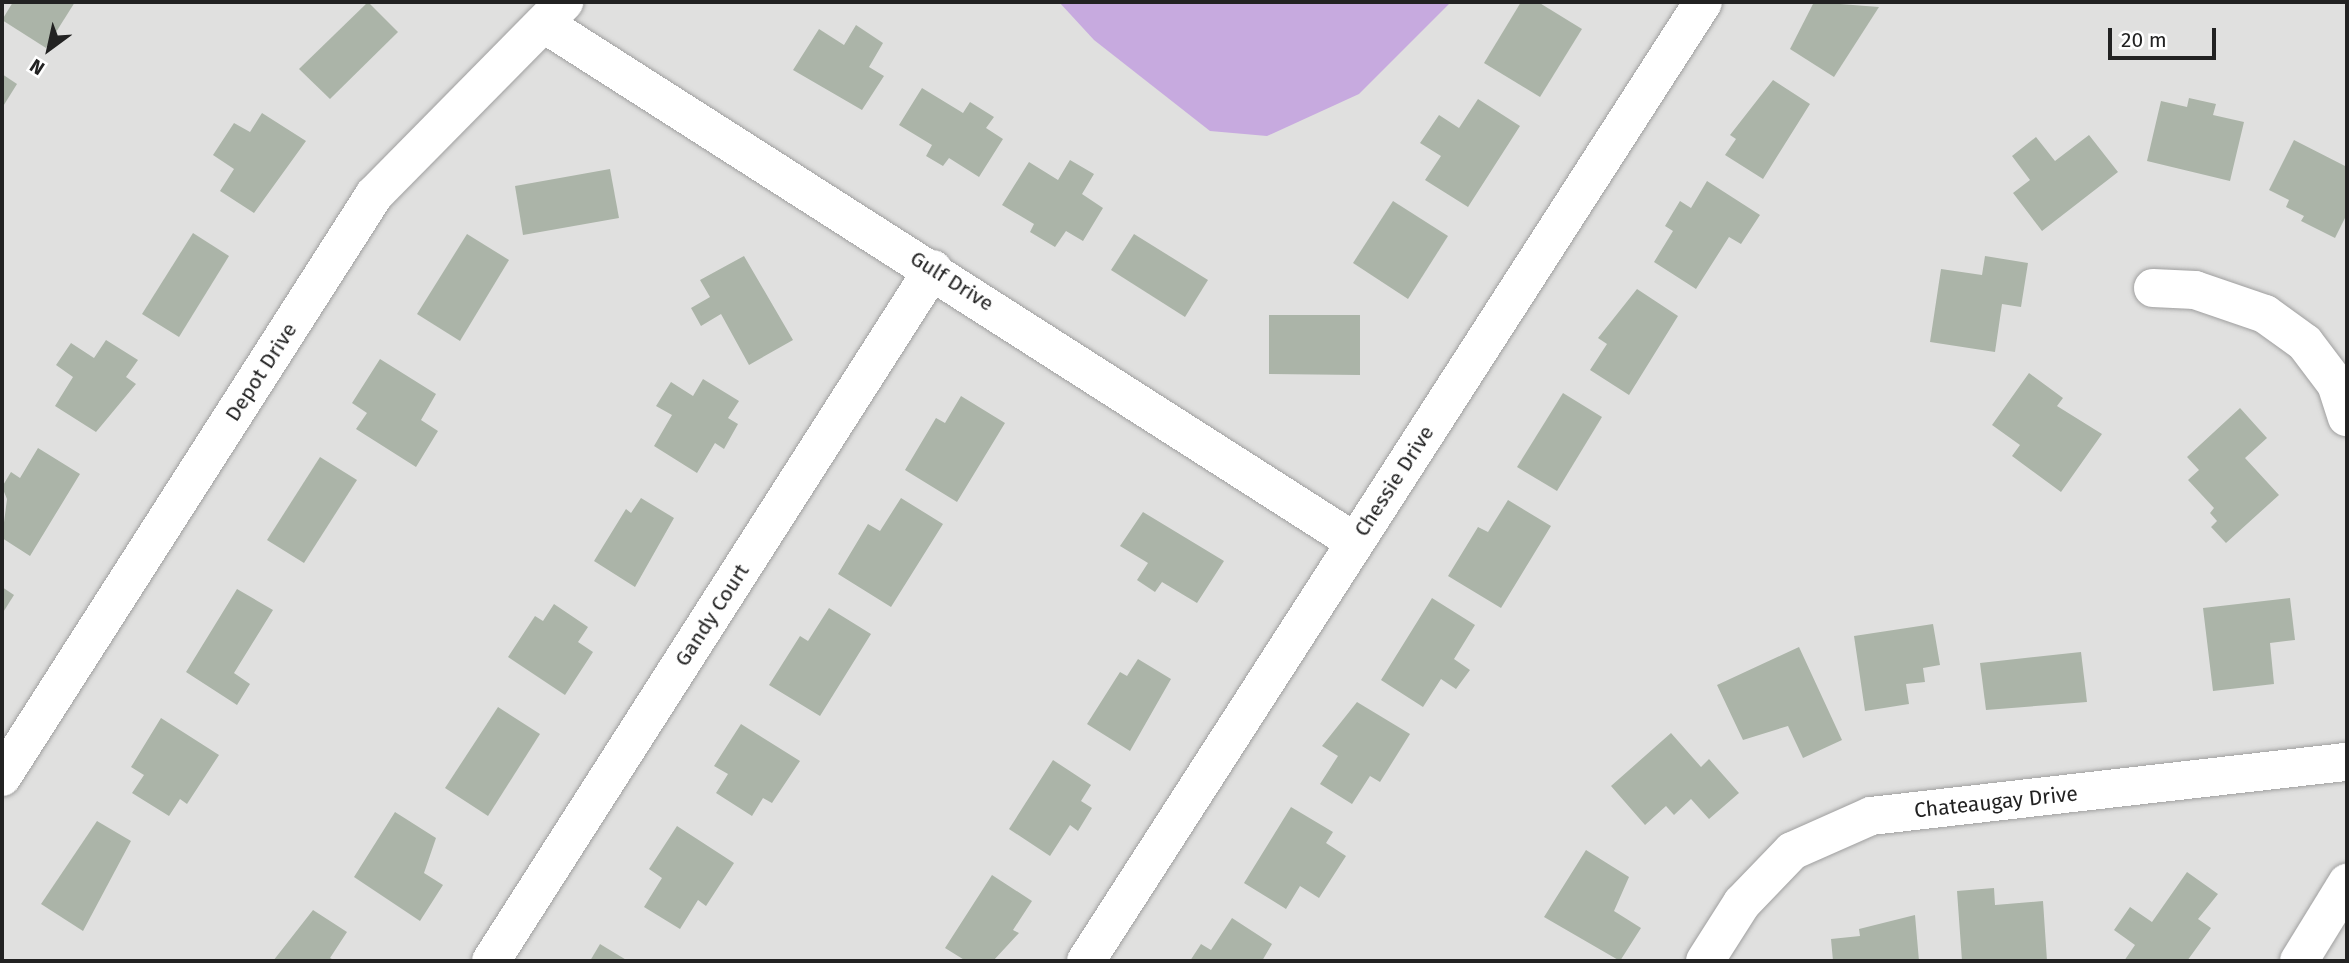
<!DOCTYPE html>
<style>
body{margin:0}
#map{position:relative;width:2349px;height:963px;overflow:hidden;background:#e9f2e9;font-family:"Fira Sans",sans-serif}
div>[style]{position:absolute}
.residential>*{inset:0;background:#e0e0df}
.water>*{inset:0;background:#c7aadf}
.building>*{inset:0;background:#abb4a8}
.roads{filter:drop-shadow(0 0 2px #9f9f9f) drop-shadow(0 0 2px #9f9f9f)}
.street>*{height:38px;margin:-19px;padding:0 19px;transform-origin:19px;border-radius:19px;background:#fff}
span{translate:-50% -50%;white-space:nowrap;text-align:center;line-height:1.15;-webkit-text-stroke:5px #fff;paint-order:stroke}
.street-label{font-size:21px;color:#222}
.frame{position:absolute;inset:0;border:4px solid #222;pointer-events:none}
.north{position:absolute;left:14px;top:14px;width:70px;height:70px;-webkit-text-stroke:5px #fff;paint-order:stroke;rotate:213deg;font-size:19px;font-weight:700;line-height:28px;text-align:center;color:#222}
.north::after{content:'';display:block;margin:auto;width:24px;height:32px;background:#222;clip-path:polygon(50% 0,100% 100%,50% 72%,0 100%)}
.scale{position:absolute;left:2108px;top:28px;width:108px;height:32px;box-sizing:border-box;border:4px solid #222;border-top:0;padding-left:9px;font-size:21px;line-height:24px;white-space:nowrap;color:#222;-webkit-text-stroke:5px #fff;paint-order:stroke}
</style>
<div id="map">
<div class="residential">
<div style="clip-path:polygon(2px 2px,2347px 2px,2347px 961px,2px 961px)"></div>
</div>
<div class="water">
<div style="clip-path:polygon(1059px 2px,1451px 2px,1359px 94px,1267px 136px,1210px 131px,1094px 40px)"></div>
</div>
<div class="building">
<div style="clip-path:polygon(13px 2px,75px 2px,46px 48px,2px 20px)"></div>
<div style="clip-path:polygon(368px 2px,398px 32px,330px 99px,299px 69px)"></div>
<div style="clip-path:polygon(1521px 2px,1538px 2px,1582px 29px,1540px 97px,1484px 63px)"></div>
<div style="clip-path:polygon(1814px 2px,1879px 7px,1834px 77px,1790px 49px)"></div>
<div style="clip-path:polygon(856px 25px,883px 43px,869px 67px,884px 76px,862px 110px,793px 70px,819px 29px,844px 45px)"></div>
<div style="clip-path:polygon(2px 74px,17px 84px,2px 108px)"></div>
<div style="clip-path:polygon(1773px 80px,1810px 104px,1763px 179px,1725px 155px,1736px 139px,1730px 135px)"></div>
<div style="clip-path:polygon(922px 88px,963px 113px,970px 102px,994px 117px,986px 128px,1003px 139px,979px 177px,949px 158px,943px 166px,926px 156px,932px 145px,899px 125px)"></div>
<div style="clip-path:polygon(2189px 98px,2216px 104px,2213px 115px,2244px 122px,2230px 181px,2147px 161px,2161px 101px,2187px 107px)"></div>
<div style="clip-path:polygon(1478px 99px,1520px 126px,1468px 207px,1425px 180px,1441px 156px,1420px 143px,1439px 115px,1459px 128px)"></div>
<div style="clip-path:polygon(262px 113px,306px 141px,254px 213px,220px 191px,234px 169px,213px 155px,234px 123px,250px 132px)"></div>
<div style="clip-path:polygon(2089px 135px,2118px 172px,2042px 231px,2013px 193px,2030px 180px,2012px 156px,2036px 137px,2055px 161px)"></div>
<div style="clip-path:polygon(2294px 140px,2347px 167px,2347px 214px,2335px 238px,2301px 221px,2304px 216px,2286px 207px,2289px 200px,2269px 190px)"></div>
<div style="clip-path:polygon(1070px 160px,1094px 174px,1082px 194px,1103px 208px,1083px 241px,1066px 231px,1055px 247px,1030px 232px,1034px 224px,1002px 205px,1029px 162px,1058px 180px)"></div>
<div style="clip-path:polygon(610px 169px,619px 218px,523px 235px,515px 186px)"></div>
<div style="clip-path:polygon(1707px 181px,1760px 215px,1741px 244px,1729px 237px,1696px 289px,1654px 262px,1673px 231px,1665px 226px,1680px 201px,1691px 208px)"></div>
<div style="clip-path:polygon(1393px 201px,1448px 236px,1408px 299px,1353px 263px)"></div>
<div style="clip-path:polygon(193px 233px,229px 256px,179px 337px,142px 314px)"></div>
<div style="clip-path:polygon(467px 234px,509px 260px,460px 341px,417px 314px)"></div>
<div style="clip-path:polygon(1134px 234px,1208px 280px,1185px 317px,1111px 270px)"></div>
<div style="clip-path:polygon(744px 256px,793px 340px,749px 365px,721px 314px,701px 326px,691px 308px,710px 297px,700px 280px)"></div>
<div style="clip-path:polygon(1985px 256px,2028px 263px,2021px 307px,2002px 304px,1995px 352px,1930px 342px,1941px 269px,1982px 275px)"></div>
<div style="clip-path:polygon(1637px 289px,1678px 316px,1629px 395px,1590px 370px,1607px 344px,1598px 338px)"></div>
<div style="clip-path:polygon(1269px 315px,1360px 315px,1360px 375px,1269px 374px)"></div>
<div style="clip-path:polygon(106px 340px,138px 360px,126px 377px,136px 384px,96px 432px,55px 406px,73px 377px,56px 365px,71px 343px,94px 358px)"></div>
<div style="clip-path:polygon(380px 359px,436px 394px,421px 420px,438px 431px,416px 467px,356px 429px,367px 413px,352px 403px)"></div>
<div style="clip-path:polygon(2029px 373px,2063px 398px,2057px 406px,2102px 434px,2061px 492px,2012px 456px,2020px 445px,1992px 425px)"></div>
<div style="clip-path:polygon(703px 379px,739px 401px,728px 418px,738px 424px,724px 449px,715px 443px,697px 473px,654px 446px,672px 415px,656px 406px,671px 382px,693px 396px)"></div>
<div style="clip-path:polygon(1563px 393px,1602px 417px,1557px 491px,1517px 467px)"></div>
<div style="clip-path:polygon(961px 396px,1005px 423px,957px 502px,905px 470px,936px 418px,945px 423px)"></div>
<div style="clip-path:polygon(2240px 408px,2267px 438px,2245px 458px,2279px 495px,2226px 543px,2211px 527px,2217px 521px,2210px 513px,2214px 508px,2188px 480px,2199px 470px,2187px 457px)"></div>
<div style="clip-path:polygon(38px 448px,80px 474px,30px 556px,2px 538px,7px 499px,2px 487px,11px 472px,20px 478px)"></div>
<div style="clip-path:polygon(320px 457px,357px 480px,304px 563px,267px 540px)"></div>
<div style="clip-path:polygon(641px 498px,674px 518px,635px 587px,594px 561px,626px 509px,631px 513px)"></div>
<div style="clip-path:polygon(901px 498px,943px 524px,891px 607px,838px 574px,868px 524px,880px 531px)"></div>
<div style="clip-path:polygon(1508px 500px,1551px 526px,1501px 608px,1448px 576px,1478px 527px,1488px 532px)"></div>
<div style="clip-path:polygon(1143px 512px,1224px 561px,1197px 603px,1162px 582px,1155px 592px,1137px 580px,1148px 563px,1120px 546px)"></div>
<div style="clip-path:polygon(2px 587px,14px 595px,2px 614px)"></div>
<div style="clip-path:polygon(237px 589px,273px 610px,234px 673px,250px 684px,237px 705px,186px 672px)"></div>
<div style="clip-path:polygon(1432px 598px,1475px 625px,1454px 659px,1470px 670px,1456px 689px,1441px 679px,1423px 707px,1381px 680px)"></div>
<div style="clip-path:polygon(2290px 598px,2295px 640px,2270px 643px,2274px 684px,2213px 691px,2203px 608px)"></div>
<div style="clip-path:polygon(554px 604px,588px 627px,578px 642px,593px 652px,565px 695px,508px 657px,535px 616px,543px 621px)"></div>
<div style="clip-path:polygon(829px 608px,871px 634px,820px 716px,769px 685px,800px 636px,808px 641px)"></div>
<div style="clip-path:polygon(1933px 624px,1940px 665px,1923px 668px,1925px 682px,1906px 684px,1909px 704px,1865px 711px,1854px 636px)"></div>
<div style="clip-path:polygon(1799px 647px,1842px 740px,1803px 758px,1788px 726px,1743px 740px,1717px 685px)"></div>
<div style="clip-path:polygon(2081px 652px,2087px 702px,1986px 710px,1980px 663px)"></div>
<div style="clip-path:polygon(1138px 659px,1171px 679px,1130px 751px,1087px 724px,1120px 672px,1127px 676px)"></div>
<div style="clip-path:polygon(1357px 702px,1410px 734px,1380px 782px,1370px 776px,1352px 804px,1320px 784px,1338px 756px,1322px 746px)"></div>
<div style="clip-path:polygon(498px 707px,540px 734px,488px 816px,445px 788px)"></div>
<div style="clip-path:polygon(161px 718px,219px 755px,187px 804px,180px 799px,169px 816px,132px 793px,144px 775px,131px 767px)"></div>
<div style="clip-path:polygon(741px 724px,800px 761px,772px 803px,763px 798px,752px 816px,716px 793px,728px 774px,714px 766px)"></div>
<div style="clip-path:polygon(1671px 733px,1701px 767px,1709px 759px,1739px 793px,1709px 819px,1691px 799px,1674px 815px,1666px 806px,1645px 825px,1611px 786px)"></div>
<div style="clip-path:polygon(1053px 760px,1091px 785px,1081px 801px,1092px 808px,1078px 831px,1070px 825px,1050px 856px,1009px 829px)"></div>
<div style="clip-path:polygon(1291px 807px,1333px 832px,1326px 843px,1346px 856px,1319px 898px,1300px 886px,1286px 909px,1244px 883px)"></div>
<div style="clip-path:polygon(395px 812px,436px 838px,424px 873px,443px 885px,420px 921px,354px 877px)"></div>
<div style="clip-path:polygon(97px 821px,131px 841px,83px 931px,41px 904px)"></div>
<div style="clip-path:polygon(677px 826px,734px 863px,706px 906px,698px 900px,680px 929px,644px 907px,662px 878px,649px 869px)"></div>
<div style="clip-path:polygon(1586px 850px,1629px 877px,1614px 911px,1641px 928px,1620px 961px,1544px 917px)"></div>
<div style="clip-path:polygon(2187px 872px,2218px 894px,2198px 919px,2211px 928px,2187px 961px,2124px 961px,2135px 945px,2114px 930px,2130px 907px,2152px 922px)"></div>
<div style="clip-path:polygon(992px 875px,1032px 901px,1013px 930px,1019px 933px,993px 961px,966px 961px,945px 948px)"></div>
<div style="clip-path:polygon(1994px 888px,1995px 905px,2043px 901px,2047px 961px,1962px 961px,1957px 891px)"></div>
<div style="clip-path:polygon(313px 910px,347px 932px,330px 958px,336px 961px,273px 961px)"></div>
<div style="clip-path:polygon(1915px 915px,1919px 961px,1833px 961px,1831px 939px,1860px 936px,1859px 929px)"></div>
<div style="clip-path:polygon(1232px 918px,1272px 944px,1262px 961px,1190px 961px,1201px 944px,1211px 950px)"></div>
<div style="clip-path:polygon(600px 944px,628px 961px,590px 961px)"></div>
</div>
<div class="roads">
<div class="street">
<div style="left:546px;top:25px;width:960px;rotate:32.58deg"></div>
<div style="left:2153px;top:288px;width:42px;rotate:2.7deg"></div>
<div style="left:2195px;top:290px;width:74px;rotate:18.9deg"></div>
<div style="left:2265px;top:314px;width:49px;rotate:35.9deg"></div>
<div style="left:2305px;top:343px;width:51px;rotate:52.9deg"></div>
<div style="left:2336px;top:384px;width:35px;rotate:72deg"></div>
<div style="left:2px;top:777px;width:691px;rotate:-57.41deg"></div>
<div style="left:374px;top:195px;width:271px;rotate:-45.4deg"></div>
<div style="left:491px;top:961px;width:821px;rotate:-57.43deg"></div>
<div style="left:1086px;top:961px;width:1140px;rotate:-57.24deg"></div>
<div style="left:1705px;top:961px;width:69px;rotate:-57.5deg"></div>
<div style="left:1742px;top:903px;width:72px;rotate:-46.1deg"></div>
<div style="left:1792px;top:851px;width:86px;rotate:-23.9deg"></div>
<div style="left:1871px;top:816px;width:479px;rotate:-6.5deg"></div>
<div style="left:2299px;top:961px;width:92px;rotate:-58.4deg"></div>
</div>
</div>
<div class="street-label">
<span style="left:952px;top:281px;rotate:32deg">Gulf Drive</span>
<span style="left:261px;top:372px;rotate:-57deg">Depot Drive</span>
<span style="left:1394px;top:481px;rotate:-57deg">Chessie Drive</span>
<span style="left:712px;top:615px;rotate:-57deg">Gandy Court</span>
<span style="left:1996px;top:802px;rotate:-6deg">Chateaugay Drive</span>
</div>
<div class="frame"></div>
<div class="north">N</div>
<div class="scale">20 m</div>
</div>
